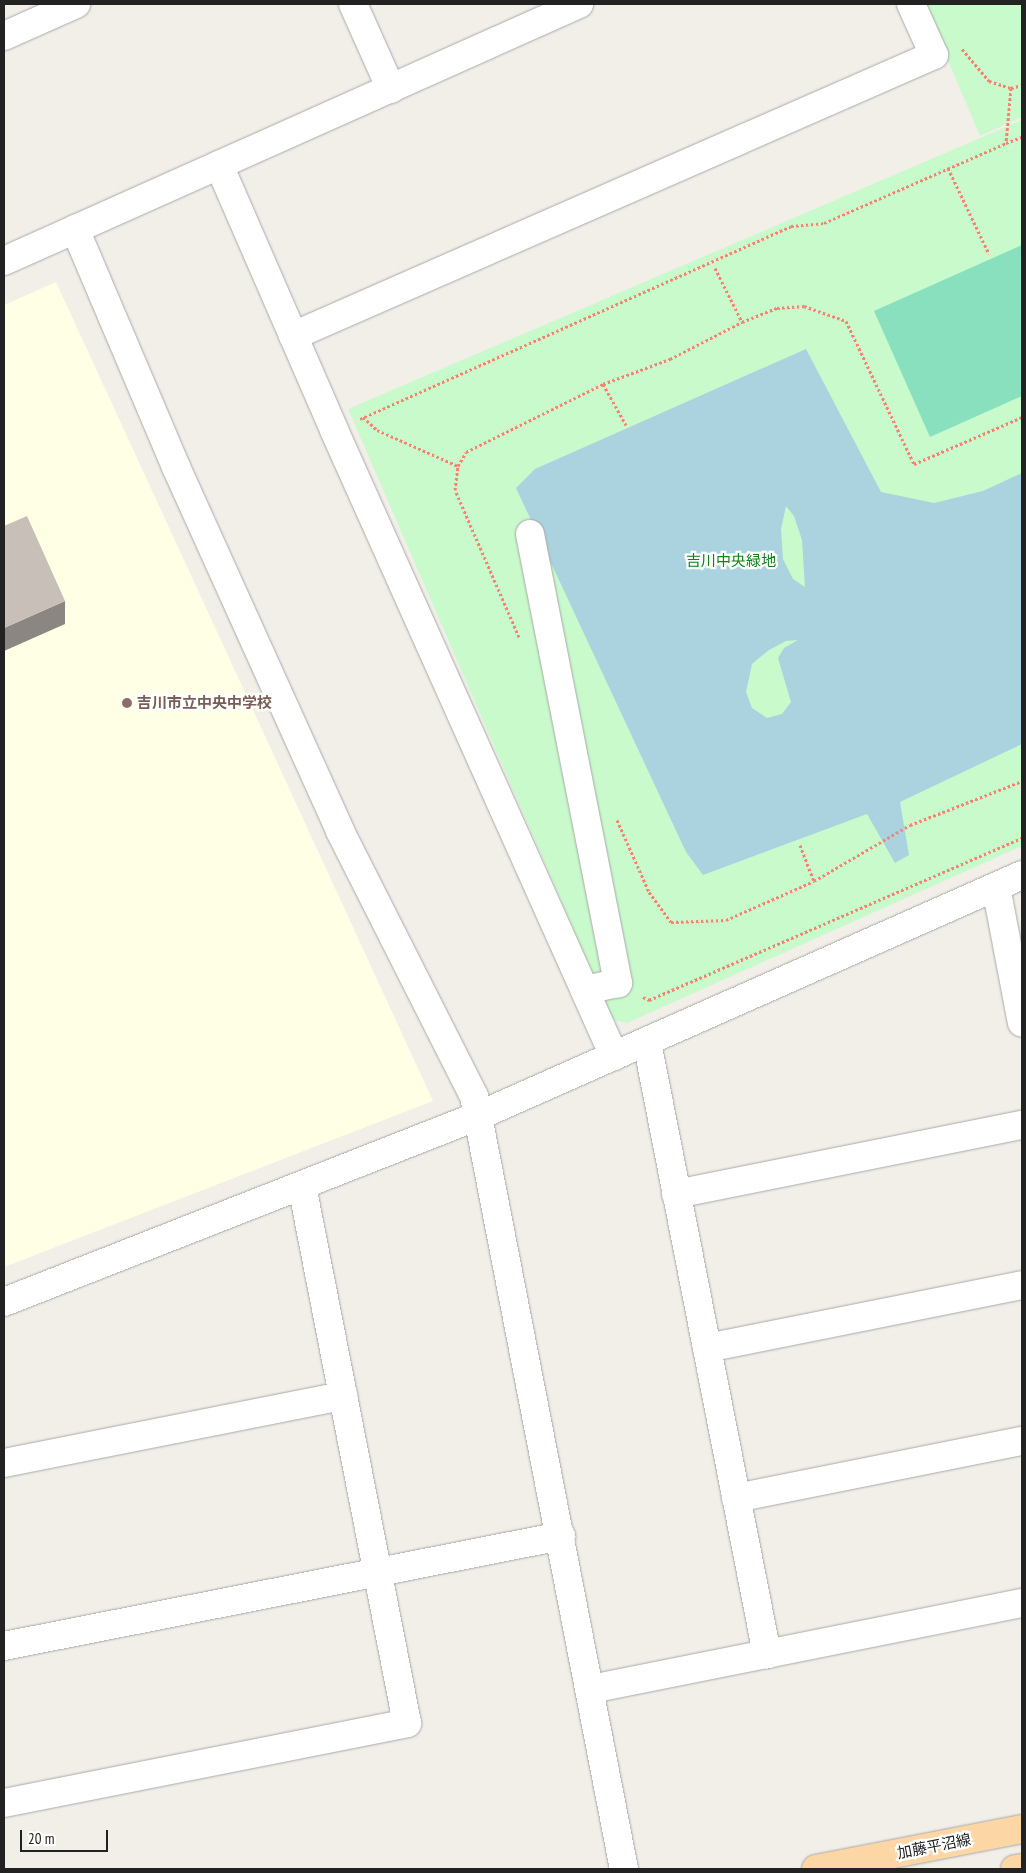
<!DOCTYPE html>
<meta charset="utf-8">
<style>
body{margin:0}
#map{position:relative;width:1026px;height:1873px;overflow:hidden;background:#f2efe9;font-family:"PT Sans Narrow","Noto Sans JP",sans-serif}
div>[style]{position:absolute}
.education>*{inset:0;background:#ffffe5}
.park>*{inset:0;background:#c8facc}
.pitch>*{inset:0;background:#88e0be}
.water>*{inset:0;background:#aad3df}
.path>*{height:3px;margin-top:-1.5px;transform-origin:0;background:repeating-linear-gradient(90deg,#fa8072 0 2.5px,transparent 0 5px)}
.roads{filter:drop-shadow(0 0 1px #a9a9a9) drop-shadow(0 0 1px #a9a9a9)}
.minor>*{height:28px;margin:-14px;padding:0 14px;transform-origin:14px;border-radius:14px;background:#fff}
.major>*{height:28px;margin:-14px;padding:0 14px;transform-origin:14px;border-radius:14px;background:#fcd6a4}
.shaded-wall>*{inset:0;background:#8b8681}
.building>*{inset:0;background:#c7bfb8}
.dots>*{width:14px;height:14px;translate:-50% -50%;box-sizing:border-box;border:2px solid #fff;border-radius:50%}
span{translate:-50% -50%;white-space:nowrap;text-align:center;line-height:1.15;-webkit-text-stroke:4.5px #fff;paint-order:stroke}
.park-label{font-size:15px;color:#0c8416}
.education-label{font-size:15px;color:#785e54;font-weight:700}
.left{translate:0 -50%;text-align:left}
.street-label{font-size:15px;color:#222}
.frame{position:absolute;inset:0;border:5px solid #222;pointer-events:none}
.scale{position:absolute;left:20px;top:1830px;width:88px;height:22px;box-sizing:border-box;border:2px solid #222;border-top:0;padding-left:6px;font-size:15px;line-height:18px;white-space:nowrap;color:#222;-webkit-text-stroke:4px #fff;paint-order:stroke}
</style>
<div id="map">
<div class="education">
<div style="clip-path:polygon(56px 282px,433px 1101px,4px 1267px,4px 305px)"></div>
</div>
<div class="park">
<div style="clip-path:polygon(924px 4px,1022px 4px,1022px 117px,980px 136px)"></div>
<div style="clip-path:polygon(1022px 120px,1022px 846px,627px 1023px,613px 1020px,348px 409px)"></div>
</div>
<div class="pitch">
<div style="clip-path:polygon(1022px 245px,1022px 396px,930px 437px,874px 311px)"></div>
</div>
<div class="water">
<div style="clip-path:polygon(evenodd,806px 349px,881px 492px,934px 503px,983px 491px,1022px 473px,1022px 744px,900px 802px,909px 855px,895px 863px,867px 814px,703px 875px,686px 852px,516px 488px,535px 469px,806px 349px,786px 506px,794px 516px,802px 540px,805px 587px,793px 579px,783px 559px,781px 529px,786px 506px,806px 349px,798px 640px,784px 648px,778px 658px,791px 702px,782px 714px,767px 718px,752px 708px,746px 692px,752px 664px,769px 650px,786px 641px,798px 640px)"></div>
</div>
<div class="path">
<div style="left:962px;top:49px;width:42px;rotate:49.8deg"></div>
<div style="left:989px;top:81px;width:23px;rotate:18deg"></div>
<div style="left:1011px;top:88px;width:11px;rotate:-15deg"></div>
<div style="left:1011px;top:88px;width:55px;rotate:95.2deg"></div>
<div style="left:1006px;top:143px;width:17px;rotate:-21deg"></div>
<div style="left:948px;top:168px;width:95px;rotate:64.5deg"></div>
<div style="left:715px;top:268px;width:60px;rotate:63.4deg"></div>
<div style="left:603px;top:384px;width:47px;rotate:60.7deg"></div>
<div style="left:363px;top:417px;width:19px;rotate:43deg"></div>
<div style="left:377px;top:430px;width:89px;rotate:24deg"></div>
<div style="left:360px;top:419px;width:472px;rotate:-24.1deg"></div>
<div style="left:791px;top:226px;width:33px;rotate:-5deg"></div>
<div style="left:824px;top:223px;width:199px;rotate:-23.7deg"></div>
<div style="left:519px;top:637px;width:160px;rotate:-113.5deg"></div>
<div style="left:455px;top:490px;width:24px;rotate:-83deg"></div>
<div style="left:458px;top:466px;width:16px;rotate:-60deg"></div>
<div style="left:466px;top:452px;width:153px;rotate:-26.4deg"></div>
<div style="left:603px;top:384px;width:72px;rotate:-20.5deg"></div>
<div style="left:670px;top:359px;width:81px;rotate:-27.2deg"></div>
<div style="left:742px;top:322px;width:38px;rotate:-22deg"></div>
<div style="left:777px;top:308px;width:27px;rotate:-4deg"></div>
<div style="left:804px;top:306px;width:45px;rotate:19.7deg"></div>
<div style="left:846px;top:321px;width:158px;rotate:64.6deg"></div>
<div style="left:914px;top:464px;width:118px;rotate:-23.5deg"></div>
<div style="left:617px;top:820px;width:79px;rotate:66deg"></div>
<div style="left:649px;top:892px;width:37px;rotate:54deg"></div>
<div style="left:671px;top:922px;width:55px;rotate:-2.1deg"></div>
<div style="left:726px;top:920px;width:96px;rotate:-23.9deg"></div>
<div style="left:814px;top:881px;width:111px;rotate:-30.3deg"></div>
<div style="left:910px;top:825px;width:120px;rotate:-21.4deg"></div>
<div style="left:800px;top:845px;width:39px;rotate:69deg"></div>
<div style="left:643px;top:997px;width:7px;rotate:27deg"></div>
<div style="left:649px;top:1000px;width:407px;rotate:-23.5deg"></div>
</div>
<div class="roads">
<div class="minor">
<div style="left:353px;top:4px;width:93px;rotate:65.9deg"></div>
<div style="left:4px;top:36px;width:79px;rotate:-24deg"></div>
<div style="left:219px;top:165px;width:289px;rotate:66.5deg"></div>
<div style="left:334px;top:430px;width:686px;rotate:65.9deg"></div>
<div style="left:75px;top:229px;width:259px;rotate:67deg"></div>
<div style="left:176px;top:467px;width:399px;rotate:65.7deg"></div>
<div style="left:340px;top:831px;width:297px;rotate:63.2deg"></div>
<div style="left:474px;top:1096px;width:787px;rotate:79.02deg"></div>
<div style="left:4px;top:261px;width:630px;rotate:-24.08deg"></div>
<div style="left:293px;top:336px;width:700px;rotate:-23.67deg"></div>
<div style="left:934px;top:55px;width:56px;rotate:-114.3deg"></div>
<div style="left:530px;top:534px;width:458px;rotate:78.9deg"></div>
<div style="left:618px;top:983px;width:34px;rotate:168deg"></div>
<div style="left:996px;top:887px;width:138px;rotate:79.2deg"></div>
<div style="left:647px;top:1042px;width:624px;rotate:78.91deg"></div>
<div style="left:676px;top:1194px;width:353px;rotate:-11.3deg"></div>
<div style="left:4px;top:1302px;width:509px;rotate:-21.43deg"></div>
<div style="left:478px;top:1116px;width:595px;rotate:-23.89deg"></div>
<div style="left:707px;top:1348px;width:321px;rotate:-11.3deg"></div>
<div style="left:4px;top:1463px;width:346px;rotate:-11.2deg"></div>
<div style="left:736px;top:1498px;width:292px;rotate:-11.3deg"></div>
<div style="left:4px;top:1646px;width:568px;rotate:-11.17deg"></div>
<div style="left:591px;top:1689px;width:439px;rotate:-11.3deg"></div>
<div style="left:4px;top:1803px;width:411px;rotate:-11.2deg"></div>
<div style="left:407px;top:1723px;width:547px;rotate:-101.06deg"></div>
</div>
<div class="major">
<div style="left:816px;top:1869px;width:210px;rotate:-11deg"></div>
<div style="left:1015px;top:1869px;width:7px;rotate:-8deg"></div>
</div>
</div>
<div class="shaded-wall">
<div style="clip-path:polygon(65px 601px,65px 624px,4px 651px,4px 628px)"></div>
</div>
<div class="building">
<div style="clip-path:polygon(27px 516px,65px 601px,4px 628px,4px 526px)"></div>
</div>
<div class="dots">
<div style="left:127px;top:703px;background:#8d6e63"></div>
</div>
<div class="park-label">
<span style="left:731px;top:561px">吉川中央緑地</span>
</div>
<div class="education-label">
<span class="left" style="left:137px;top:703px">吉川市立中央中学校</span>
</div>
<div class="street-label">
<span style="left:934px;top:1846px;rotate:-11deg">加藤平沼線</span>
</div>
<div class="frame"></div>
<div class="scale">20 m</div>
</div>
